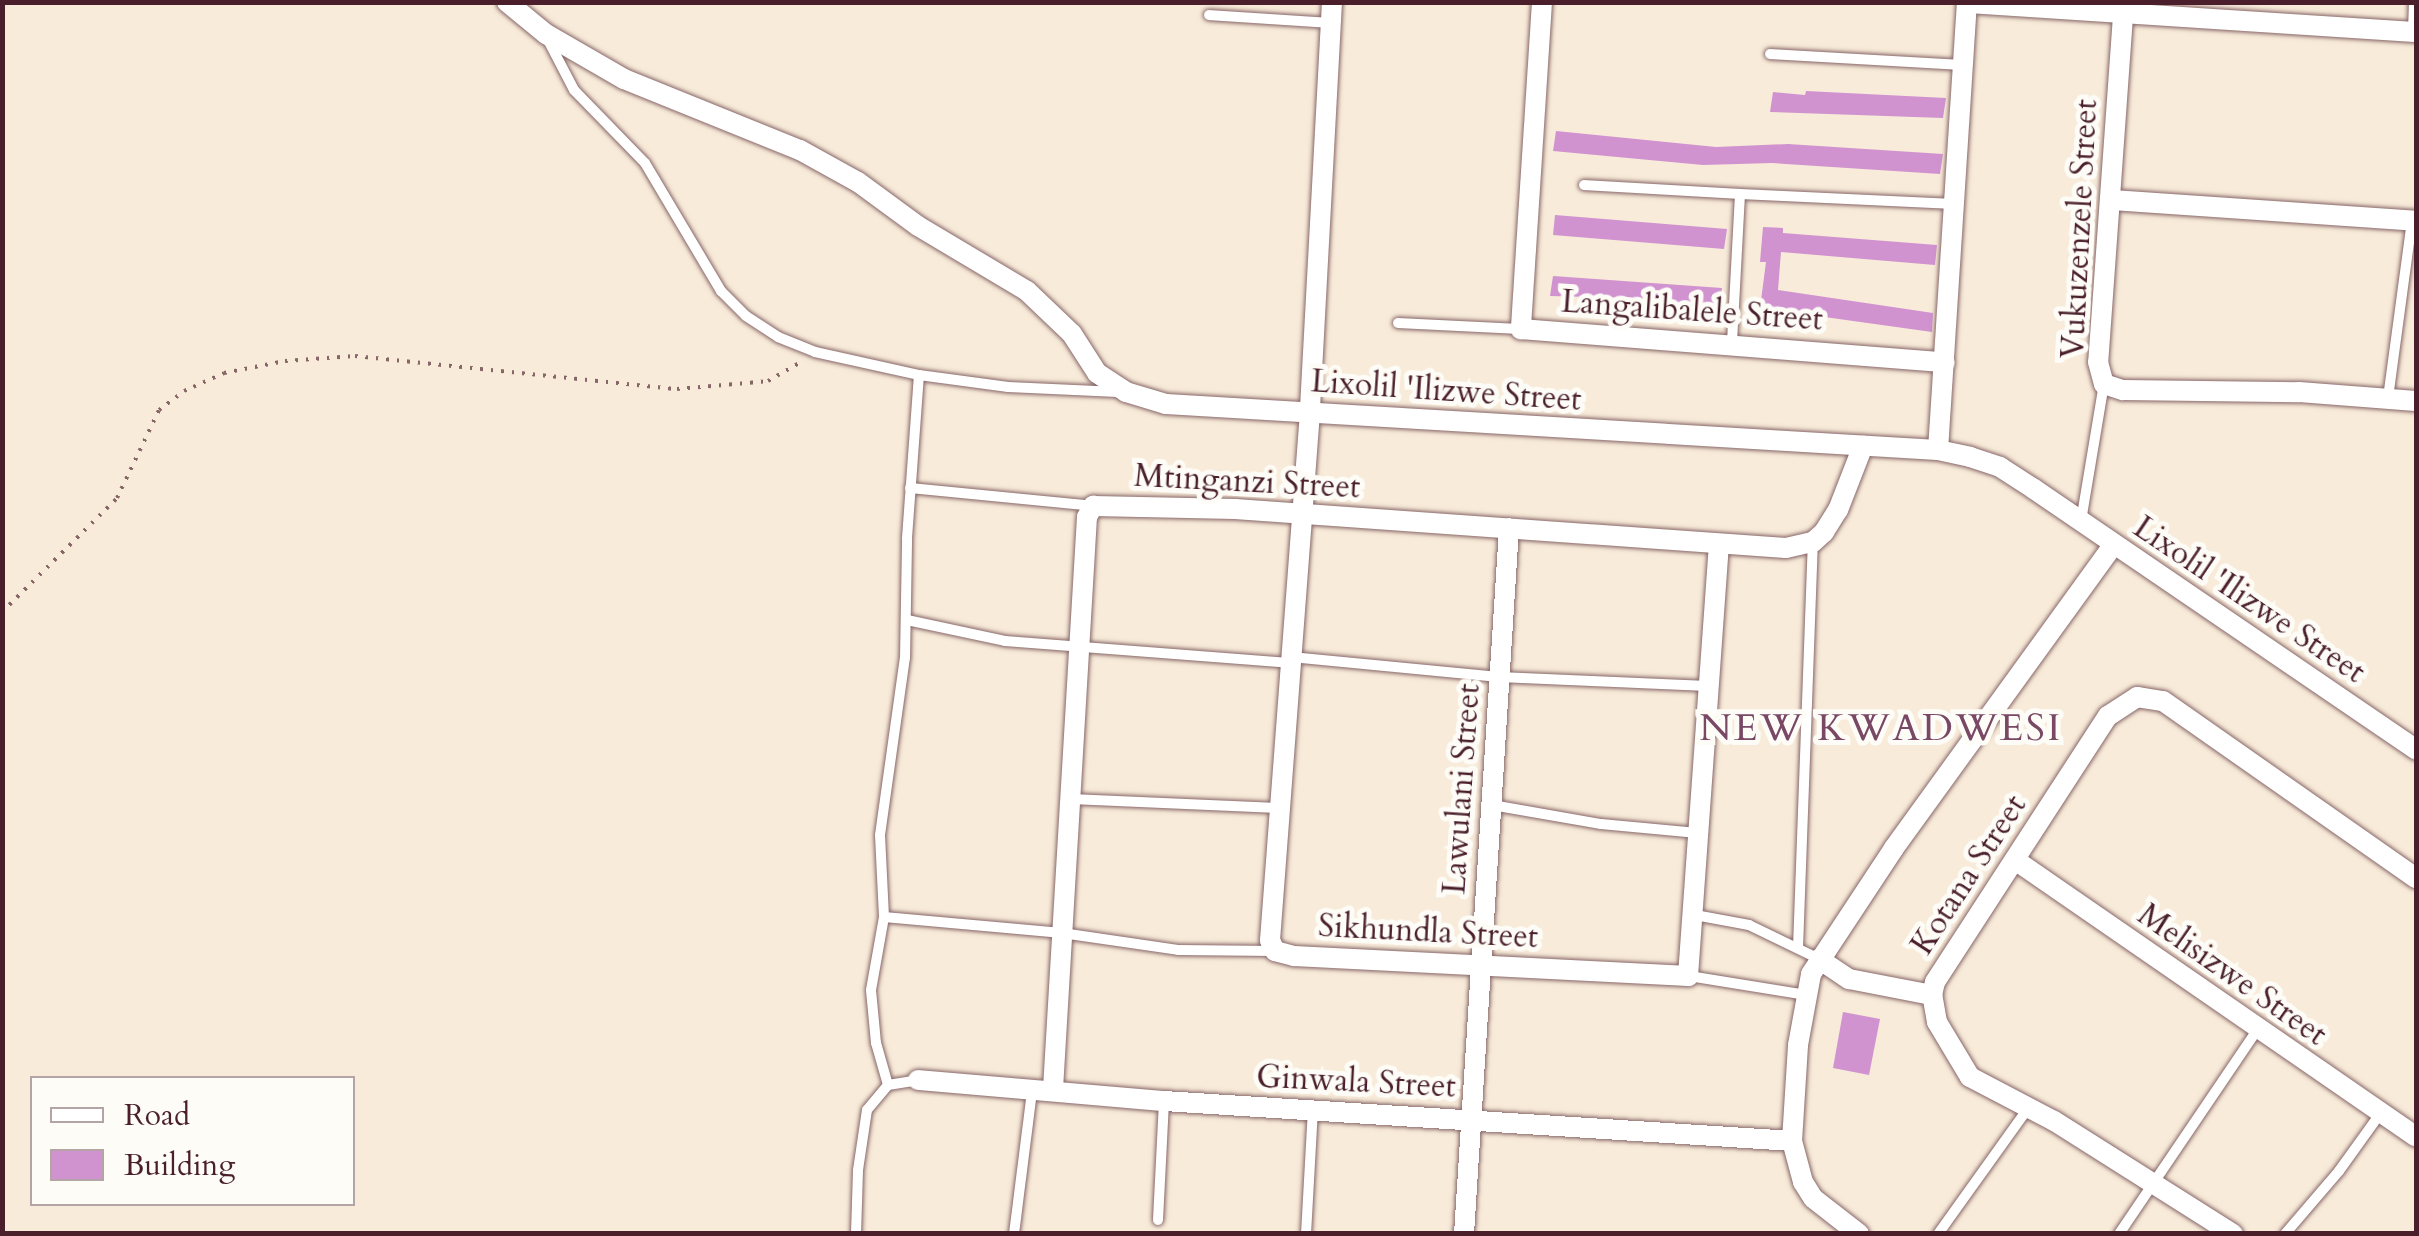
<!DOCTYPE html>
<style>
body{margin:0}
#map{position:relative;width:2419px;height:1236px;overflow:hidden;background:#f8ebd9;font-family:Cardo,serif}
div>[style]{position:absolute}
.building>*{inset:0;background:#d093d0}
.path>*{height:4px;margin-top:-2px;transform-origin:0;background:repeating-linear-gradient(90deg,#876668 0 2.5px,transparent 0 10.5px)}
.roads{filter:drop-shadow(0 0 2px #876668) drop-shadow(0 0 2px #876668)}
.lane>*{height:10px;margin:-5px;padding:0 5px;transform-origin:5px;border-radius:5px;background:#fff}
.street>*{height:20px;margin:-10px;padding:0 10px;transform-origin:10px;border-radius:10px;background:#fff}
span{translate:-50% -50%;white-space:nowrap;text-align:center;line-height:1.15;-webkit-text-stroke:10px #fdfcf7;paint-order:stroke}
.street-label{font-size:32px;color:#4a1f2b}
.quarter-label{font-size:38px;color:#794865;letter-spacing:2.5px}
.frame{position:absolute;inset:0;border:5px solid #4a1f2b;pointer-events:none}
.legend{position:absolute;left:30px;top:1076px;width:325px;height:130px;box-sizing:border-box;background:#fdfcf7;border:2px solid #b5a4a5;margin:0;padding:12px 18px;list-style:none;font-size:30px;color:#4a1f2b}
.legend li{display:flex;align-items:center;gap:20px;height:50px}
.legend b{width:50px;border:2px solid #b5a4a5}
</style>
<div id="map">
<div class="building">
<div style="clip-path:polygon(1806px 91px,1946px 98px,1943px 118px,1770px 112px,1773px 92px,1805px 95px)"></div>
<div style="clip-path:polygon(1556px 131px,1716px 147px,1788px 144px,1943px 154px,1940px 174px,1772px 163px,1703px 165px,1553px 151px)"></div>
<div style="clip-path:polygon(1555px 215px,1727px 229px,1724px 249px,1553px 235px)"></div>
<div style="clip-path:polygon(1763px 227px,1783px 228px,1783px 233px,1937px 245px,1935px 265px,1781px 252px,1778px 290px,1933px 313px,1932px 332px,1760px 308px,1766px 262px,1760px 262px)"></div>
<div style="clip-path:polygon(1553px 276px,1722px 288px,1720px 308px,1632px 298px,1550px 296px)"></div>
<div style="clip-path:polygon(1843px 1012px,1880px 1019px,1869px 1075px,1833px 1068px)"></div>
</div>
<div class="path">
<div style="left:2px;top:612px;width:162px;rotate:-44.7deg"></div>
<div style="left:117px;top:498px;width:98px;rotate:-64.5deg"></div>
<div style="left:159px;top:410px;width:31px;rotate:-37deg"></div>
<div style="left:184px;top:391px;width:44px;rotate:-24.2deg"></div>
<div style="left:224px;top:373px;width:62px;rotate:-11.1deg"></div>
<div style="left:285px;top:361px;width:70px;rotate:-4.1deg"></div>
<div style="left:355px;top:356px;width:324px;rotate:5.9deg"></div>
<div style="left:677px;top:389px;width:91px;rotate:-5deg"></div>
<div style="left:768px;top:381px;width:38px;rotate:-30deg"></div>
</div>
<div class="roads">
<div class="lane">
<div style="left:1209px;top:15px;width:121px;rotate:3.8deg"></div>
<div style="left:2413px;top:31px;width:29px;rotate:-88deg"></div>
<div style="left:548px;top:40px;width:56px;rotate:62.5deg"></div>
<div style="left:574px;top:90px;width:102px;rotate:45.8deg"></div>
<div style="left:645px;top:163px;width:149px;rotate:59.3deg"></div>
<div style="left:721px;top:291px;width:35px;rotate:45deg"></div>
<div style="left:746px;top:316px;width:38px;rotate:33deg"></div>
<div style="left:778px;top:337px;width:40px;rotate:22deg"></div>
<div style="left:815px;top:352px;width:107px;rotate:12.5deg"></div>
<div style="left:919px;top:375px;width:90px;rotate:7.7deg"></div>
<div style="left:1008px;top:387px;width:110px;rotate:2.6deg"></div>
<div style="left:1770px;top:54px;width:192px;rotate:3.3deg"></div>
<div style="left:1584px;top:185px;width:156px;rotate:3.3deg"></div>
<div style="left:1398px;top:323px;width:122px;rotate:2.8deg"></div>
<div style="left:1732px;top:342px;width:148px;rotate:-86.9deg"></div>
<div style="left:1740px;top:194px;width:215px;rotate:2.7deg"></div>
<div style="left:2388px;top:398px;width:179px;rotate:-82.3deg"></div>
<div style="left:910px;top:488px;width:183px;rotate:5.6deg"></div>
<div style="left:2081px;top:521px;width:139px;rotate:-80.5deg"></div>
<div style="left:907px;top:620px;width:100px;rotate:12.1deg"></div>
<div style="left:1005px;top:641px;width:285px;rotate:4.4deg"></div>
<div style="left:1291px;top:657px;width:209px;rotate:5.5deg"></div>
<div style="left:1499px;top:677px;width:209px;rotate:2.5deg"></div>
<div style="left:1070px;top:799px;width:209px;rotate:2.5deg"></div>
<div style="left:1492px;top:805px;width:111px;rotate:9.9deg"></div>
<div style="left:1601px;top:824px;width:97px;rotate:5.3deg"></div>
<div style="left:1695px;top:915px;width:55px;rotate:10.5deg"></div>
<div style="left:1749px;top:925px;width:78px;rotate:25.9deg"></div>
<div style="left:884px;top:917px;width:179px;rotate:5.1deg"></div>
<div style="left:1062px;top:933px;width:117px;rotate:8.3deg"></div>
<div style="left:1178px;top:950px;width:97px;rotate:0.6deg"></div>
<div style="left:1798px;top:948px;width:405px;rotate:-87.9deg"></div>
<div style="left:1689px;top:976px;width:119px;rotate:9.2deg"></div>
<div style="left:888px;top:1085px;width:44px;rotate:-105.9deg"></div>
<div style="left:876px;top:1043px;width:53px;rotate:-95.4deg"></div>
<div style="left:871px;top:990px;width:74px;rotate:-79.9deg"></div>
<div style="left:884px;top:917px;width:82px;rotate:-92.8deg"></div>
<div style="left:880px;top:835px;width:179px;rotate:-82deg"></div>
<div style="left:905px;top:658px;width:120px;rotate:-89deg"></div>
<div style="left:907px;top:538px;width:163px;rotate:-85.8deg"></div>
<div style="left:1158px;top:1220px;width:119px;rotate:-87.1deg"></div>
<div style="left:856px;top:1234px;width:64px;rotate:-88.2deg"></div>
<div style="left:858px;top:1170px;width:61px;rotate:-81.5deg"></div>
<div style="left:867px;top:1110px;width:33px;rotate:-50deg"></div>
<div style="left:888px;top:1085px;width:30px;rotate:-9deg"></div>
<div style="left:1014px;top:1234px;width:144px;rotate:-82.8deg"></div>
<div style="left:1306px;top:1234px;width:124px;rotate:-86.8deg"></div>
<div style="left:1938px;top:1234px;width:156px;rotate:-54.4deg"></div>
<div style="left:2119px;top:1234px;width:248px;rotate:-55.9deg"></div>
<div style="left:2285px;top:1234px;width:83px;rotate:-49.4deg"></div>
<div style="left:2339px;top:1171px;width:70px;rotate:-54.3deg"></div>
</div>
<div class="street">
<div style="left:507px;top:2px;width:50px;rotate:39.4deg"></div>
<div style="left:546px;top:34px;width:90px;rotate:30deg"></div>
<div style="left:624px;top:79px;width:190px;rotate:22deg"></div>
<div style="left:800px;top:150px;width:66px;rotate:28.9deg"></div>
<div style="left:858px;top:182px;width:74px;rotate:36.3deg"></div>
<div style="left:918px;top:226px;width:127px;rotate:30.8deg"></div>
<div style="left:1027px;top:291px;width:62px;rotate:43.7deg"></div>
<div style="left:1072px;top:334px;width:46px;rotate:57.3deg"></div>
<div style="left:1097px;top:373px;width:35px;rotate:33deg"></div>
<div style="left:1126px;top:392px;width:42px;rotate:16.7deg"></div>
<div style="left:1166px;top:404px;width:773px;rotate:3.41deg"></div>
<div style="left:1938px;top:450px;width:33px;rotate:12deg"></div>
<div style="left:1970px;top:457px;width:32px;rotate:18deg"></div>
<div style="left:2000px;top:467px;width:40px;rotate:32.9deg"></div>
<div style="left:2034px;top:489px;width:463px;rotate:34.3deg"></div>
<div style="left:1332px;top:2px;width:411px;rotate:93.1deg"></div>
<div style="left:1310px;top:412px;width:530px;rotate:94.33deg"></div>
<div style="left:1270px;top:940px;width:12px;rotate:66deg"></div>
<div style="left:1275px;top:951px;width:20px;rotate:15deg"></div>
<div style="left:1294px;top:956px;width:395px;rotate:2.9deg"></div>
<div style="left:1688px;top:976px;width:433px;rotate:-85.9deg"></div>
<div style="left:1542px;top:2px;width:328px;rotate:93.7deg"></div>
<div style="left:1521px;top:329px;width:425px;rotate:4.5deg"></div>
<div style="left:2124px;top:2px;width:361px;rotate:94.1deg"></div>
<div style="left:2098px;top:362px;width:23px;rotate:75deg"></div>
<div style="left:2104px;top:384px;width:20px;rotate:18deg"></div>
<div style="left:2123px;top:390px;width:176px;rotate:0.7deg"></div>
<div style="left:2299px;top:392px;width:117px;rotate:4.4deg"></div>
<div style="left:1967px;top:3px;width:450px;rotate:3.7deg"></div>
<div style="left:2111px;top:200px;width:306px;rotate:3.9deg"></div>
<div style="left:1938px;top:450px;width:449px;rotate:-86.3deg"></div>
<div style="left:2015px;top:860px;width:487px;rotate:34.6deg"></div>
<div style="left:1819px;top:959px;width:36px;rotate:34deg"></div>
<div style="left:1849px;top:979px;width:85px;rotate:10.9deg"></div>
<div style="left:918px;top:1080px;width:247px;rotate:4.9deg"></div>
<div style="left:1164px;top:1101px;width:629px;rotate:3.64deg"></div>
<div style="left:1053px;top:1089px;width:573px;rotate:-86.6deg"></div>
<div style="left:1087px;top:517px;width:13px;rotate:-61deg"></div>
<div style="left:1093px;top:506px;width:142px;rotate:1.2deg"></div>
<div style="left:1235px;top:509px;width:552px;rotate:4.05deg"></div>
<div style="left:1786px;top:548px;width:28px;rotate:-13deg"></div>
<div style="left:1813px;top:542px;width:15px;rotate:-42deg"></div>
<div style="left:1824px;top:532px;width:26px;rotate:-58deg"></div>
<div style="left:1838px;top:510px;width:69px;rotate:-68.7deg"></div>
<div style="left:1464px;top:1234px;width:707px;rotate:-86.35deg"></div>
<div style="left:1859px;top:1234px;width:58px;rotate:-142deg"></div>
<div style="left:1813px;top:1198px;width:19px;rotate:-122deg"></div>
<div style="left:1803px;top:1182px;width:42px;rotate:-105deg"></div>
<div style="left:1792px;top:1141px;width:96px;rotate:-86.4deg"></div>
<div style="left:1798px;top:1045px;width:72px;rotate:-79.6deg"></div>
<div style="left:1811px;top:974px;width:151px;rotate:-56.6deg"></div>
<div style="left:1894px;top:848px;width:375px;rotate:-54.1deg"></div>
<div style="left:2233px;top:1234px;width:212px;rotate:-147.7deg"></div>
<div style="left:2054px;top:1121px;width:95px;rotate:-152.4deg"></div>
<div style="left:1970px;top:1077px;width:64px;rotate:-121deg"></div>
<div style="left:1937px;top:1022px;width:27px;rotate:-100deg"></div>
<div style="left:1932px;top:995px;width:13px;rotate:-77deg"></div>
<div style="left:1935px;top:982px;width:317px;rotate:-57deg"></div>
<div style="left:2108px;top:716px;width:35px;rotate:-33deg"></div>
<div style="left:2137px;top:697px;width:26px;rotate:9deg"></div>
<div style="left:2163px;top:701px;width:309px;rotate:35deg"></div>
</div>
</div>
<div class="street-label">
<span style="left:2080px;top:229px;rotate:-87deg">Vukuzenzele Street</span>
<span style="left:1692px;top:311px;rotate:4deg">Langalibalele Street</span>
<span style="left:1446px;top:391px;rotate:4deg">Lixolil 'Ilizwe Street</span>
<span style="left:1247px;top:482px;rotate:3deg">Mtinganzi Street</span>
<span style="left:2249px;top:600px;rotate:34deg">Lixolil 'Ilizwe Street</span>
<span style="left:1462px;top:789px;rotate:-86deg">Lawulani Street</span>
<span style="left:1969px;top:875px;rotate:-57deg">Kotana Street</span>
<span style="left:1428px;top:932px;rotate:3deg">Sikhundla Street</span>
<span style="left:2232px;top:975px;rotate:35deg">Melisizwe Street</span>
<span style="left:1356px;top:1082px;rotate:3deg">Ginwala Street</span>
</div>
<div class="quarter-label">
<span style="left:1881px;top:729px">NEW KWADWESI</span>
</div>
<div class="frame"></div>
<ul class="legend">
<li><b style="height:12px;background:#fff"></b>Road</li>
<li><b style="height:28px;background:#d093d0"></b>Building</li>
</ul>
</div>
